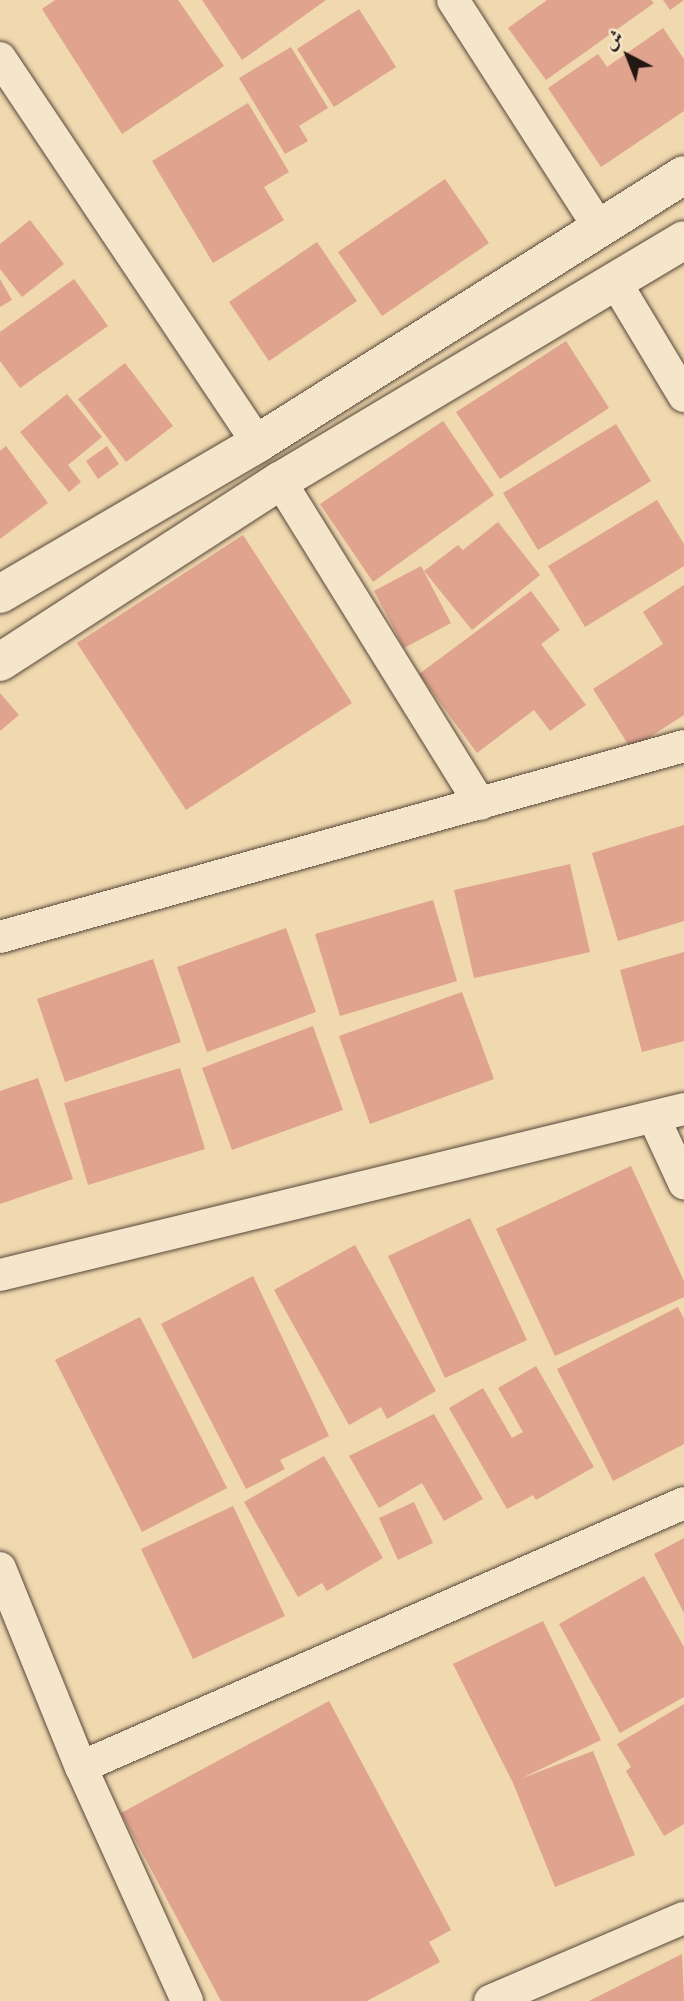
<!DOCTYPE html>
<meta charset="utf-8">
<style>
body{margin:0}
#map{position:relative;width:684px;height:2001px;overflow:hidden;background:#f0d8af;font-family:"IM FELL English",Amiri,serif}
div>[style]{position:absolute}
.building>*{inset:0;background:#dfa38e}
.roads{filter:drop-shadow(0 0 2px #564739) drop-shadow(0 0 2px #564739)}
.street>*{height:32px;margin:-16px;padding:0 16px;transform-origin:16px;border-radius:16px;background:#f5e6cb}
.secondary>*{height:38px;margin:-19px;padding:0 19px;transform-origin:19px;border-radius:19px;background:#f5e6cb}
span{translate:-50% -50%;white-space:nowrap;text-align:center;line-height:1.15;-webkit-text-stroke:7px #f5e6cb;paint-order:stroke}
.north{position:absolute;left:593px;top:21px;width:70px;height:70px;-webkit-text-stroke:5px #f5e6cb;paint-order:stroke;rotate:318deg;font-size:19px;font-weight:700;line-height:28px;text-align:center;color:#221712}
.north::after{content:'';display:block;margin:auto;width:24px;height:32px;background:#221712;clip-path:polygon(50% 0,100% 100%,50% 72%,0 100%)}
</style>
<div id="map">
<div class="building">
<div style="clip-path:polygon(55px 0,178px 0,224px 66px,122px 134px,42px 9px)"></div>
<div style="clip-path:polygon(202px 0,326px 0,242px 60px)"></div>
<div style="clip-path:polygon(547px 0,651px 0,654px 3px,546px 80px,508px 28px)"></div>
<div style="clip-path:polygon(663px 0,684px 0,670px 10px)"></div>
<div style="clip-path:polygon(359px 9px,396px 67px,334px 107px,297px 49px)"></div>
<div style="clip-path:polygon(663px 28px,684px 59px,684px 111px,601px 167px,548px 88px,598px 54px,607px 67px)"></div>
<div style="clip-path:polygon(291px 47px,328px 108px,299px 126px,308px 141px,285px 154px,239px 78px)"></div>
<div style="clip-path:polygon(248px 103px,289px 172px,264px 187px,284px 220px,213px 263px,152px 161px)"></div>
<div style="clip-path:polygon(445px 179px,489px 243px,382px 316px,338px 252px)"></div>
<div style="clip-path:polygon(30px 220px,64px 264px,22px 297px,0 269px,0 244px)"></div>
<div style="clip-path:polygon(317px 242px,357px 301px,269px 361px,229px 302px)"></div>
<div style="clip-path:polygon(0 279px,12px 300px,0 307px)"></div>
<div style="clip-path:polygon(74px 279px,108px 326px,20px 388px,0 361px,0 332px)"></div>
<div style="clip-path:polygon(566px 341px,609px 408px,500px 479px,456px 412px)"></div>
<div style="clip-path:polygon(125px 363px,173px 426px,126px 462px,78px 399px)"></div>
<div style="clip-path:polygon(67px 394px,102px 437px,68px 465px,81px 482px,69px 492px,20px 432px)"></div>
<div style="clip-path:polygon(443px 421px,494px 495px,373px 582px,320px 504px)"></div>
<div style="clip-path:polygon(616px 424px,651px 481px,538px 550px,503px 493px)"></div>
<div style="clip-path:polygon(6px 446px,48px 503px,0 539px,0 451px)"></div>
<div style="clip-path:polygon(107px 446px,119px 464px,98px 479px,86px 461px)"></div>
<div style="clip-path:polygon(657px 500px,684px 544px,684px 566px,585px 627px,548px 566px)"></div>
<div style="clip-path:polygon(498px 522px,540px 575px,472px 630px,424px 571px,458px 545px,463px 550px)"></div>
<div style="clip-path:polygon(243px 535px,352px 703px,186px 810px,77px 643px)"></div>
<div style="clip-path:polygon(421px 566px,451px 623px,404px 648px,374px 591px)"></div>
<div style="clip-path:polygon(684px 585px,684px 715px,631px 749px,593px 689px,663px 644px,643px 612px)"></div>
<div style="clip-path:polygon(531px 591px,560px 630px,541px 644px,586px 705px,550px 731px,534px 710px,477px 753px,419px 674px)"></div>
<div style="clip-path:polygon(0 693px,19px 715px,0 731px)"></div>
<div style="clip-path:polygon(684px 825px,684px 921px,618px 941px,592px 853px)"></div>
<div style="clip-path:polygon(570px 864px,590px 952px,474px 978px,454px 890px)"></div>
<div style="clip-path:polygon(433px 900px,457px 981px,340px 1016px,315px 934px)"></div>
<div style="clip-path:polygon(286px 928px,316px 1012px,207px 1052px,177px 967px)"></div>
<div style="clip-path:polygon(684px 952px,684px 1041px,642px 1052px,620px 970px)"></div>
<div style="clip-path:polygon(153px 959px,181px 1042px,65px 1082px,37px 999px)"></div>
<div style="clip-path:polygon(462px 992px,494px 1079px,370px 1124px,339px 1036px)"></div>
<div style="clip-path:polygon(313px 1026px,343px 1110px,232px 1150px,202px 1068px)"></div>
<div style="clip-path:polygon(180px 1068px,205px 1149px,88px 1185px,64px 1103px)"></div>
<div style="clip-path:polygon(38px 1078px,73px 1179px,0 1204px,0 1091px)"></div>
<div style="clip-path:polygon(631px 1166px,684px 1281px,684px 1297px,555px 1356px,496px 1229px)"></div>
<div style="clip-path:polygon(470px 1218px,527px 1340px,445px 1378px,388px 1256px)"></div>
<div style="clip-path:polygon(355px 1245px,436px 1391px,387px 1419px,381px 1407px,349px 1425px,274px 1290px)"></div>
<div style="clip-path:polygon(253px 1276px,329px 1436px,280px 1460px,285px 1469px,246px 1489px,161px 1324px)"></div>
<div style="clip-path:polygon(678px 1307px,684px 1319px,684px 1444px,613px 1481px,557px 1369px)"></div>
<div style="clip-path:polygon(140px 1317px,227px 1488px,142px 1532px,55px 1360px)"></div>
<div style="clip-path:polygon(536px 1366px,594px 1467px,536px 1500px,533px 1495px,507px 1509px,449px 1408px,483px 1388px,512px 1438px,523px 1432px,498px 1388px)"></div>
<div style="clip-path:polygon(434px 1414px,483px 1499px,444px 1521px,422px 1483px,379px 1508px,349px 1456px)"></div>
<div style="clip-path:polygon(324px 1456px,383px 1558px,327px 1591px,322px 1583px,298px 1597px,244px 1502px)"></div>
<div style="clip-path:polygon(414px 1502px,433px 1543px,398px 1560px,379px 1518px)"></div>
<div style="clip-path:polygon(233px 1506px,285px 1616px,193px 1659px,141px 1549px)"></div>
<div style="clip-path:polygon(684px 1538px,684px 1613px,654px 1554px)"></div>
<div style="clip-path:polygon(644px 1576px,684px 1647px,684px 1697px,620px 1733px,559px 1624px)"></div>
<div style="clip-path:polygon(543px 1621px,601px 1740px,520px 1779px,593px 1751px,635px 1855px,555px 1887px,513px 1783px,453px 1664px)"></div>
<div style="clip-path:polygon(329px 1701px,451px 1930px,429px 1942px,440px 1962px,367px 2001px,221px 2001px,121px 1813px)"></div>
<div style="clip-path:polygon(684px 1704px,684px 1824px,664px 1836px,626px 1771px,631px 1767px,617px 1744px)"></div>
<div style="clip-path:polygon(682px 1954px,684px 2001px,589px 2001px)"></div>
</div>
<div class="roads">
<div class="street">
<div style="left:453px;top:0;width:270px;rotate:57.3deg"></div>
<div style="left:0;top:58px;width:463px;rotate:56.2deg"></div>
<div style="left:616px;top:283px;width:132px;rotate:59deg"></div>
<div style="left:280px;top:481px;width:380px;rotate:58.2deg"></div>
<div style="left:0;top:937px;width:710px;rotate:-15.6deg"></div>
<div style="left:654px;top:1118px;width:72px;rotate:65.2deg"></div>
<div style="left:0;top:1275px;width:704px;rotate:-13.64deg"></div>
<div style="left:0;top:1568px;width:215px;rotate:67.9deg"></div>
<div style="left:81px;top:1767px;width:257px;rotate:65.6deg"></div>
<div style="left:81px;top:1767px;width:658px;rotate:-23.64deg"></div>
<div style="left:490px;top:2001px;width:211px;rotate:-23.2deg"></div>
</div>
<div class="secondary">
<div style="left:0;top:594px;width:299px;rotate:-30.3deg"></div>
<div style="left:258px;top:443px;width:503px;rotate:-32.17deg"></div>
<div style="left:0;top:662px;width:333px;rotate:-32.9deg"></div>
<div style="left:280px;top:481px;width:470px;rotate:-30.8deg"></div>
</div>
</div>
<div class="north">ش</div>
</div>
